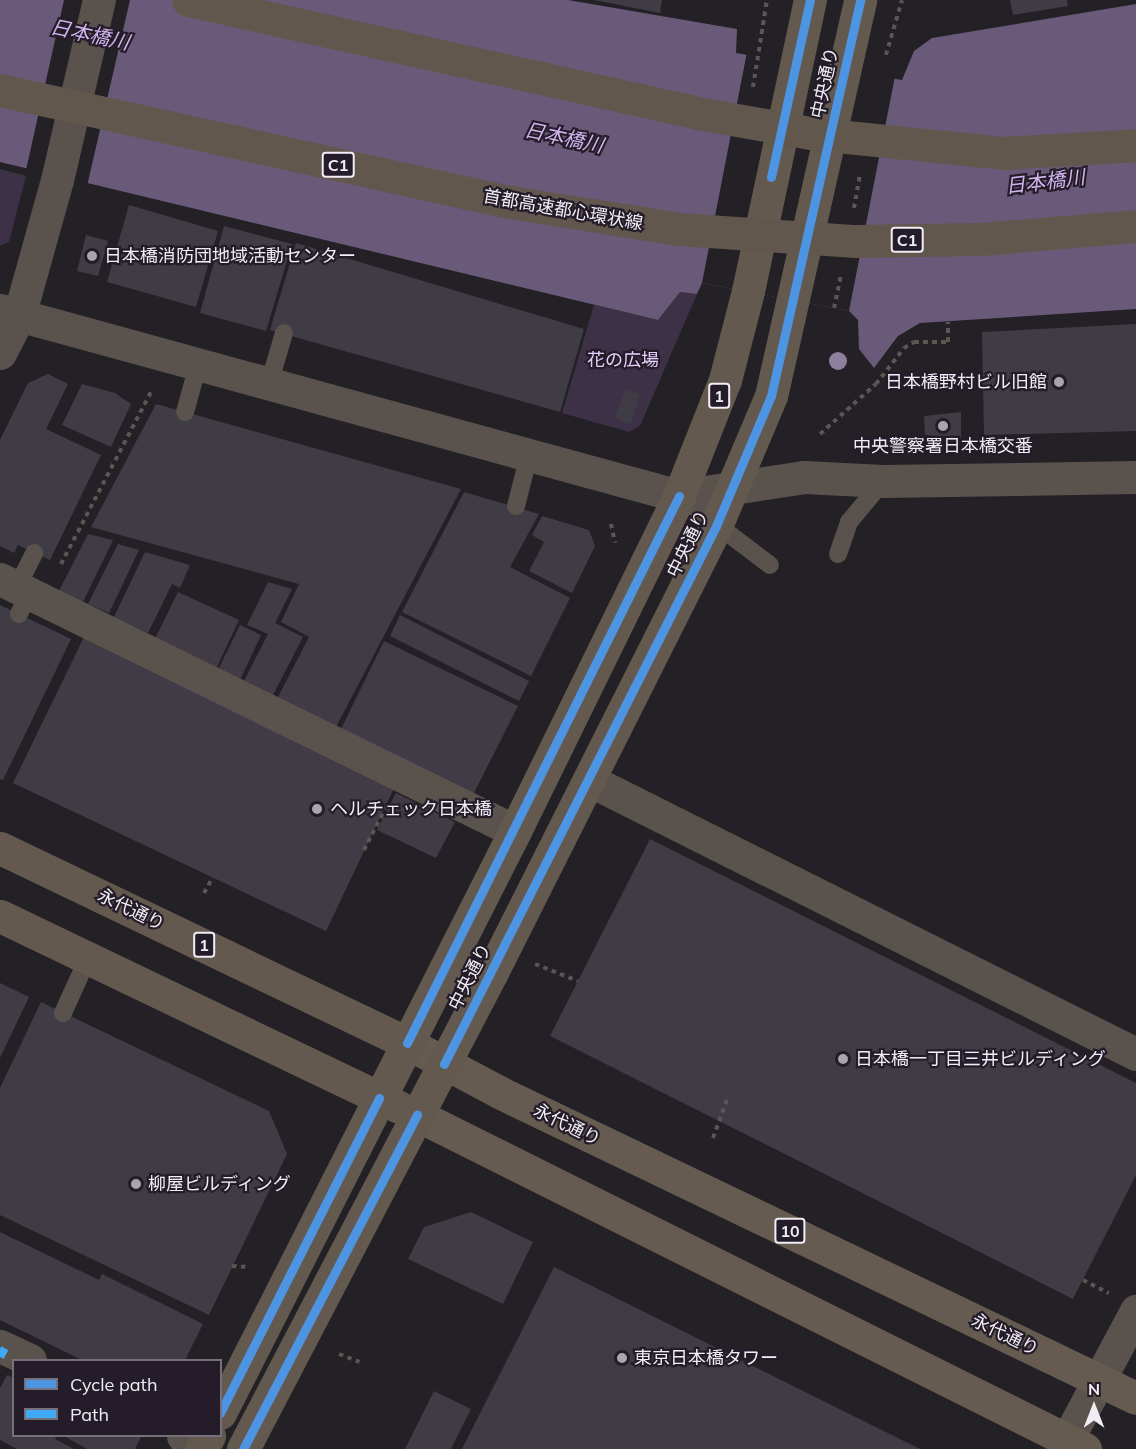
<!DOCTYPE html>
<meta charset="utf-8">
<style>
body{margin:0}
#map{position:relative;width:1136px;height:1449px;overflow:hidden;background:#232026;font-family:Mulish,"Noto Sans JP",sans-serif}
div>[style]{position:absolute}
.green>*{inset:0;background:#3c3146}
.water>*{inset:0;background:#6a5a79}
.pier>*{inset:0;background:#232026}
.building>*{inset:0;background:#403c45}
.path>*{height:4px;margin-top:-2px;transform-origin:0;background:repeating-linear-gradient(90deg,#5b5652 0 4.5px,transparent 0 9px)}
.service>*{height:18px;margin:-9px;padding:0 9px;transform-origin:9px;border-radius:9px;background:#5a524d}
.minor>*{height:33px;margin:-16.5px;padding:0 16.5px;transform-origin:16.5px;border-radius:16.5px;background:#5a524d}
.tertiary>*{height:33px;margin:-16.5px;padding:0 16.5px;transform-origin:16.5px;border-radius:16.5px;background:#5a524d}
.primary>*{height:33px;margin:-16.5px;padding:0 16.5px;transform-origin:16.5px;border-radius:16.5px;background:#655b50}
.trunk>*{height:33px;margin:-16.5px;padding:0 16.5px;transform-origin:16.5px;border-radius:16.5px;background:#64594e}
.motorway-bridge>*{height:33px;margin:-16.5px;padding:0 16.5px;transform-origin:16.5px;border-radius:16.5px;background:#62574d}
.quiet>*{height:8px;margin-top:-4px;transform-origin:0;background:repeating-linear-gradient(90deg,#3fa9f5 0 15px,transparent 0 23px)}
.cycleway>*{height:9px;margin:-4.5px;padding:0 4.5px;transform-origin:4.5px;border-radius:4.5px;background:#4d94e3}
.trees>*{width:18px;height:18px;margin:-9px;border-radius:50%;background:#8e809c}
.dots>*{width:16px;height:16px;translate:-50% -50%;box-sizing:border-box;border:3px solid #241d29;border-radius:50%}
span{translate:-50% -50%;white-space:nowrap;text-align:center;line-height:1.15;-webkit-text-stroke:4.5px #241d29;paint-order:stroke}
.shield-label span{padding:2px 4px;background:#241d29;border:2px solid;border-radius:4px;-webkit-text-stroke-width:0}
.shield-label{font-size:16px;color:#f1edf6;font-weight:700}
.street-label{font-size:18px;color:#f1edf6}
.poi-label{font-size:18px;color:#f1edf6}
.left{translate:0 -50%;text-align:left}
.right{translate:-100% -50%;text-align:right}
.park-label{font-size:18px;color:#e6cefc}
.water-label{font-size:20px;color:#d2b4ee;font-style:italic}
.legend{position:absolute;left:12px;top:1359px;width:210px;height:78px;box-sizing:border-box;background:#241d29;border:2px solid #76707b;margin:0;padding:8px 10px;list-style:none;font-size:18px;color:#f1edf6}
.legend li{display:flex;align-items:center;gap:12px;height:30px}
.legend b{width:30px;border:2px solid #76707b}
.north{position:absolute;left:1064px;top:1377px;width:60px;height:60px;-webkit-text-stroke:4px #241d29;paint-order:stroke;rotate:0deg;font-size:16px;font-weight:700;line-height:24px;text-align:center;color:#f1edf6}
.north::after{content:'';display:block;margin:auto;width:21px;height:27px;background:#f1edf6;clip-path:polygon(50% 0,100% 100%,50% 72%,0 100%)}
</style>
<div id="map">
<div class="green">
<div style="clip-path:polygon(0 169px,26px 176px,9px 242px,0 246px)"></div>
<div style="clip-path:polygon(680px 292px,697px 294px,640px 426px,629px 432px,562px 413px,594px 305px,658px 320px)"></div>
</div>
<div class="water">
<div style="clip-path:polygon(0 0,568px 0,737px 29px,736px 53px,902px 80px,914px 51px,932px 38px,1136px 4px,1136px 309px,920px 323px,898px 336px,874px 368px,859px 349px,858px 320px,849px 311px,702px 283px,697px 294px,680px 292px,658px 320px,0 162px)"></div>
</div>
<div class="pier">
<div style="clip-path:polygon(64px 0,130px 0,87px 186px,26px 170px)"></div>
<div style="clip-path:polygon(747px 52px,895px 76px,849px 311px,702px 283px)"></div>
</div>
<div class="building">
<div style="clip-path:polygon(594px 0,662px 0,660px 13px)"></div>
<div style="clip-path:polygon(1010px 0,1067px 0,1068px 6px,1013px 15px)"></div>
<div style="clip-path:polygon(129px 205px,218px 231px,196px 307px,107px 282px)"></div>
<div style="clip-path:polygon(224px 226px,292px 244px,266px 331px,200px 313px)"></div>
<div style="clip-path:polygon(86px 235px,108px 241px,98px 276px,77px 271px)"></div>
<div style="clip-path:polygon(296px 243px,584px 329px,560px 412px,270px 330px)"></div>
<div style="clip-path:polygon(1136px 324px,1136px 431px,984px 435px,982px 332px)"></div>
<div style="clip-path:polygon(48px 374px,68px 384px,46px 429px,101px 455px,50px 560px,18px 545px,14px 553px,0 546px,0 440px,28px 383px)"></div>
<div style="clip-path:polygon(82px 384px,115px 393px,131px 404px,111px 447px,62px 425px)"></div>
<div style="clip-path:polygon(625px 389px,640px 394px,631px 424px,615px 419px)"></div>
<div style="clip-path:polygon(156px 404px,461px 489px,336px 727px,277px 699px,309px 637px,281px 622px,299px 584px,91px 527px)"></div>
<div style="clip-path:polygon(961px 412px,961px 438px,925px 435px,924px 416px)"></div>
<div style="clip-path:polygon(464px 492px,539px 514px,510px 567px,570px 598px,531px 676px,402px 612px)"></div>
<div style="clip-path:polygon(542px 516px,589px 530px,595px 546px,572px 593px,529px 571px,544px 542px,532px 535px)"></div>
<div style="clip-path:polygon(88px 534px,113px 540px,83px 602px,59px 591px)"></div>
<div style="clip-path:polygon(118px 544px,139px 550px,109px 613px,88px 604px)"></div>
<div style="clip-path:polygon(145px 552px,190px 565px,180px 588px,172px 584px,148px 633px,114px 617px)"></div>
<div style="clip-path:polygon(268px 582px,292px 589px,275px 623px,303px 637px,273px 695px,244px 681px,268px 634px,247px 625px)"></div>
<div style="clip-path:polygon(178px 592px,239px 620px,216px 669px,155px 639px)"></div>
<div style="clip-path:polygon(0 605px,71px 639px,3px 780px,0 779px)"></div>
<div style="clip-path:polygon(400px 615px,529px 681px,519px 701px,390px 636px)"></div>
<div style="clip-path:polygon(240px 625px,261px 635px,240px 680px,218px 670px)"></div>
<div style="clip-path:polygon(84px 637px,396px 784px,326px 931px,13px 783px)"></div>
<div style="clip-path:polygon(384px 641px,518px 706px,473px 795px,341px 729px)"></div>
<div style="clip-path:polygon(396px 793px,455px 822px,436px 858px,377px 830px)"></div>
<div style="clip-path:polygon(650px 839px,1136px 1083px,1136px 1175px,1073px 1299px,550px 1036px)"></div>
<div style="clip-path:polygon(0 983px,29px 997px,0 1058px)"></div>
<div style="clip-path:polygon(41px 1002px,269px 1111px,287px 1154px,209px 1315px,0 1215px,0 1088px)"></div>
<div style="clip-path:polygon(471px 1212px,533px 1242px,503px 1304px,408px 1259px,424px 1227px)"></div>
<div style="clip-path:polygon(0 1232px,99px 1280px,102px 1274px,203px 1324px,185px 1360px,82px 1360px,0 1320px)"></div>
<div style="clip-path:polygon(554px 1267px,920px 1449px,462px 1449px)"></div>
<div style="clip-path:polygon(7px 1375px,14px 1378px,14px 1436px,57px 1436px,55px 1439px,74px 1449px,17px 1449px,0 1440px,0 1388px)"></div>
<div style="clip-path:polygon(434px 1391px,471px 1409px,451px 1449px,405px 1449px)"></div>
<div style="clip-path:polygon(64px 1436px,138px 1436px,141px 1437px,135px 1449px,87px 1449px)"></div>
</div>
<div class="path">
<div style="left:886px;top:55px;width:57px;rotate:-73.8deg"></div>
<div style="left:753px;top:87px;width:88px;rotate:-80.9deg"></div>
<div style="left:854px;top:208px;width:35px;rotate:-80deg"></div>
<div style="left:834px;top:308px;width:35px;rotate:-78deg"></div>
<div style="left:820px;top:434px;width:75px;rotate:-41.8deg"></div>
<div style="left:876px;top:384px;width:46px;rotate:-52.1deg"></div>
<div style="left:904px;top:348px;width:12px;rotate:-31deg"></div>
<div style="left:914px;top:342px;width:34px"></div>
<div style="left:948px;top:342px;width:20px;rotate:-90deg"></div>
<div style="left:611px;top:524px;width:19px;rotate:78deg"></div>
<div style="left:61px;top:564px;width:194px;rotate:-62.4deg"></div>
<div style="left:364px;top:850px;width:51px;rotate:-62.9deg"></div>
<div style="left:204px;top:893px;width:18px;rotate:-61deg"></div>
<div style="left:535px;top:964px;width:46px;rotate:21.6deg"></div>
<div style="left:713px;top:1138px;width:44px;rotate:-69.9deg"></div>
<div style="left:232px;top:1266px;width:15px;rotate:4deg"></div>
<div style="left:1083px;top:1280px;width:29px;rotate:27deg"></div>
<div style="left:339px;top:1354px;width:22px;rotate:21deg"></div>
</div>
<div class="service">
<div style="left:269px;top:384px;width:53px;rotate:-73.6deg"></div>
<div style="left:185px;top:412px;width:49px;rotate:-74.5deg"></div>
<div style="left:679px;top:496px;width:114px;rotate:37.2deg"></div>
<div style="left:516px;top:506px;width:53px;rotate:-75.7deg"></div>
<div style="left:838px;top:554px;width:34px;rotate:-71deg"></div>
<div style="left:849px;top:522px;width:53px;rotate:-50.3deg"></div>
<div style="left:17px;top:587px;width:38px;rotate:-63deg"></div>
<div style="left:19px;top:614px;width:23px;rotate:-65deg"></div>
<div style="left:63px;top:1013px;width:60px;rotate:-65.6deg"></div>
</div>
<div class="minor">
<div style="left:0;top:353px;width:42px;rotate:-62.8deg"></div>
<div style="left:19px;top:316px;width:141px;rotate:-74.4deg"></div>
<div style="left:57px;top:180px;width:185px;rotate:-76.9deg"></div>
<div style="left:679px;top:496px;width:126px;rotate:-8.6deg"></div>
<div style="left:804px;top:477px;width:79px;rotate:2.9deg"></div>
<div style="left:883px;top:481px;width:253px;rotate:-0.9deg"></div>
<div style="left:0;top:579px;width:573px;rotate:26.07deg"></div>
<div style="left:589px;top:780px;width:612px;rotate:26.61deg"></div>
<div style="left:0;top:1346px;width:33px;rotate:25deg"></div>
<div style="left:183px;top:1436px;width:23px;rotate:25deg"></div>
<div style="left:1062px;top:1449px;width:157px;rotate:-61.8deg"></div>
</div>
<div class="tertiary">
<div style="left:0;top:310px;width:704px;rotate:15.32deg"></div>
</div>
<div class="primary">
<div style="left:407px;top:1043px;width:106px;rotate:28deg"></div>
<div style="left:501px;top:1093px;width:704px;rotate:25.66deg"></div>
<div style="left:417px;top:1115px;width:747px;rotate:26.57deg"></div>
</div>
<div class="trunk">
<div style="left:0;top:848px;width:451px;rotate:25.6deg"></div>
<div style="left:0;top:916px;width:442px;rotate:25.6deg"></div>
<div style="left:220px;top:1413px;width:652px;rotate:-63.12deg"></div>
<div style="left:515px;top:831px;width:373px;rotate:-63.9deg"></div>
<div style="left:679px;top:496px;width:125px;rotate:-68.4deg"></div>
<div style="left:725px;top:380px;width:92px;rotate:-75.5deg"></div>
<div style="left:748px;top:291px;width:298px;rotate:-78deg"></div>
<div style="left:202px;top:1449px;width:15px;rotate:-62deg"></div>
<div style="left:243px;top:1449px;width:538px;rotate:-62.43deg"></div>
<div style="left:492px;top:972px;width:499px;rotate:-63.3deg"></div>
<div style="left:716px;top:526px;width:141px;rotate:-67.1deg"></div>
<div style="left:771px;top:396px;width:406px;rotate:-77.3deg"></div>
</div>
<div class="motorway-bridge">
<div style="left:188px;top:0;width:527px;rotate:12.48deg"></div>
<div style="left:703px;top:114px;width:116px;rotate:10deg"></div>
<div style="left:817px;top:134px;width:187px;rotate:5.8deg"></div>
<div style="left:1003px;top:153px;width:133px;rotate:-3.4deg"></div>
<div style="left:0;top:90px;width:516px;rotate:12.42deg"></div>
<div style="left:504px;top:201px;width:176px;rotate:9.1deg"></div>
<div style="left:678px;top:229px;width:178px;rotate:3.9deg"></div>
<div style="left:856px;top:241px;width:124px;rotate:-0.9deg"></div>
<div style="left:980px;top:239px;width:157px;rotate:-4.8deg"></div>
</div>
<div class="quiet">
<div style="left:0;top:1357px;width:10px;rotate:-61deg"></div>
</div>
<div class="cycleway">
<div style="left:771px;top:177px;width:181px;rotate:-77.6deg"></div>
<div style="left:407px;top:1043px;width:611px;rotate:-63.56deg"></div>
<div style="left:444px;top:1064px;width:603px;rotate:-63.18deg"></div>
<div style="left:716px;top:526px;width:141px;rotate:-67.1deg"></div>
<div style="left:771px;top:396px;width:406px;rotate:-77.3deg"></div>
<div style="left:220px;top:1413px;width:353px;rotate:-63.2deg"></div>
<div style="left:243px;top:1449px;width:377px;rotate:-62.5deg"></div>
</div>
<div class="trees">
<div style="left:838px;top:361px"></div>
</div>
<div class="dots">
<div style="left:92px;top:256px;background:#a9a5ad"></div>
<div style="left:1059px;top:382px;background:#a9a5ad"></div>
<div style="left:943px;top:426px;background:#a9a5ad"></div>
<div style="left:317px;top:809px;background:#a9a5ad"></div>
<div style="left:843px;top:1059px;background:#a9a5ad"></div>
<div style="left:136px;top:1184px;background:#a9a5ad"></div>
<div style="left:622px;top:1358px;background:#a9a5ad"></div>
</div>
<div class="shield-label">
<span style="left:338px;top:165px">C1</span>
<span style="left:907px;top:240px">C1</span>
<span style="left:719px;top:396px">1</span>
<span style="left:204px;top:945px">1</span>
<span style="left:790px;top:1231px">10</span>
</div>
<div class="street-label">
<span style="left:825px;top:83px;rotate:-78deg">中央通り</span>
<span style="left:563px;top:210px;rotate:10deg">首都高速都心環状線</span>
<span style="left:688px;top:544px;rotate:-64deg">中央通り</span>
<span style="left:131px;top:910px;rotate:26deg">永代通り</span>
<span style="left:470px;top:977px;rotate:-63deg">中央通り</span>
<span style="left:567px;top:1125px;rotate:26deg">永代通り</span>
<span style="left:1005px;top:1335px;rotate:26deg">永代通り</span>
</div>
<div class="poi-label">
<span class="left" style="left:104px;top:256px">日本橋消防団地域活動センター</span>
<span class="right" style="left:1047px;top:382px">日本橋野村ビル旧館</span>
<span style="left:943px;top:446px">中央警察署日本橋交番</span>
<span class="left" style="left:330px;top:809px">ヘルチェック日本橋</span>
<span class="left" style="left:855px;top:1059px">日本橋一丁目三井ビルディング</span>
<span class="left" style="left:148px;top:1184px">柳屋ビルディング</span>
<span class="left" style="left:634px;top:1358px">東京日本橋タワー</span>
</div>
<div class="park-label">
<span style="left:623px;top:360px">花の広場</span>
</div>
<div class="water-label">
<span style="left:90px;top:34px;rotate:12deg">日本橋川</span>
<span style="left:564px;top:137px;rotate:12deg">日本橋川</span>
<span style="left:1045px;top:181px;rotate:-7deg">日本橋川</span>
</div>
<ul class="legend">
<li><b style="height:8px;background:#4d94e3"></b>Cycle path</li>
<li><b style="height:8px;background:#3fa9f5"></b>Path</li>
</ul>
<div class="north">N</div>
</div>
